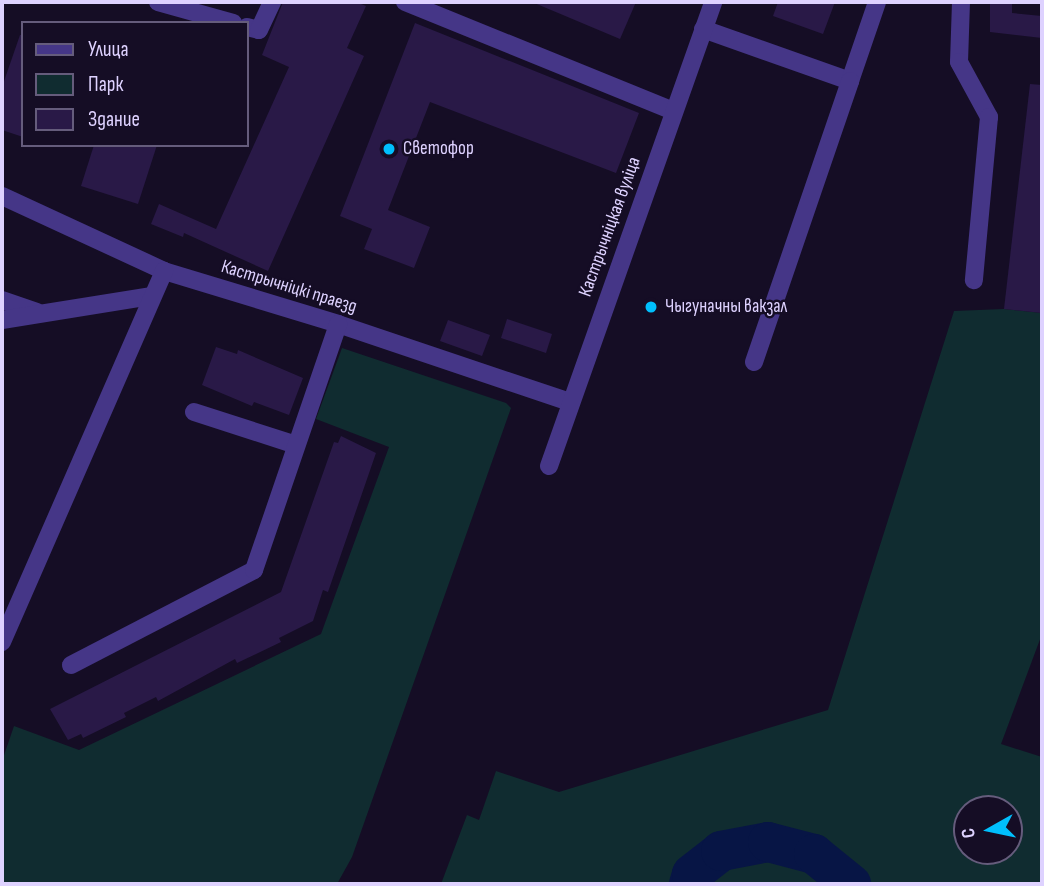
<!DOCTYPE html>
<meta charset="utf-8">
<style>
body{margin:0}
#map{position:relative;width:1044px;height:886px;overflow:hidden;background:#150d25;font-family:"Sofia Sans Condensed",sans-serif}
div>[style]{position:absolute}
.green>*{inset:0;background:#102c30}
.river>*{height:40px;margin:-20px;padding:0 20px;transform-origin:20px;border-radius:20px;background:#071545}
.building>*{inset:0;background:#291947}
.minor>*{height:18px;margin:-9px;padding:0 9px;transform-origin:9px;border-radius:9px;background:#453687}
.dots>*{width:19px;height:19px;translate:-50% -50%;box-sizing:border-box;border:4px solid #150d25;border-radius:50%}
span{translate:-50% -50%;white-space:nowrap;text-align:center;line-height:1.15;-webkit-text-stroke:5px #150d25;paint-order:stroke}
.poi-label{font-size:19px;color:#ded2ff}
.left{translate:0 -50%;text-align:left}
.street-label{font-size:19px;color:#ded2ff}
.frame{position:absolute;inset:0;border:4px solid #ded2ff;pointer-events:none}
.legend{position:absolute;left:21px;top:21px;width:228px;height:126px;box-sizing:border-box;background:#150d25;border:2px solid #655c7c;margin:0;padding:9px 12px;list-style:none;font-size:21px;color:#ded2ff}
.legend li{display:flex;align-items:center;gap:14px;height:35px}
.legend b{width:35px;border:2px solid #655c7c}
.north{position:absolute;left:953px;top:795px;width:70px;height:70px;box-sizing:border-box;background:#150d25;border:2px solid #655c7c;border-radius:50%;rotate:261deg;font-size:19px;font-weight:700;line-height:28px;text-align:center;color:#ded2ff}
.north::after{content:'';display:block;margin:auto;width:24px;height:32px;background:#00bffd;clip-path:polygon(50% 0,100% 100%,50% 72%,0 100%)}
</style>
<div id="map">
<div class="green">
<div style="clip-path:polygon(evenodd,1004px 309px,1042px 313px,1042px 634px,1001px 744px,1042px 757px,1042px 884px,441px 884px,467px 815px,479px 820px,496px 771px,559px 792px,828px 710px,954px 311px,1004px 309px,967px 809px,1009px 809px,1009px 851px,967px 851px,967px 809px)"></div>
<div style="clip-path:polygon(342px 348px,506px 403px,511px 408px,352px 857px,337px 884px,2px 884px,2px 761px,14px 726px,79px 750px,321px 634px,389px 447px,316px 419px)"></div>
</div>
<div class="river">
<div style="left:689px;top:884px;width:10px;rotate:-73deg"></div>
<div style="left:692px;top:874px;width:37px;rotate:-38deg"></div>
<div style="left:721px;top:851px;width:48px;rotate:-10.8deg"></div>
<div style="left:768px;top:842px;width:48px;rotate:14.6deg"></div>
<div style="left:814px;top:854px;width:48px;rotate:39deg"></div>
</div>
<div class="building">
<div style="clip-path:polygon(283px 2px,356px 2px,366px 6px,347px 48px,364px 56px,268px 271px,184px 233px,183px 237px,151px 224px,159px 204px,216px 229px,289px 67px,262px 55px)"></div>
<div style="clip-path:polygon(532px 2px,636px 2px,620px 39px)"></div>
<div style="clip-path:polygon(778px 2px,835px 2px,823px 34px,773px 16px)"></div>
<div style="clip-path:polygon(990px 2px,1012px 2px,1012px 13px,1042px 16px,1042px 38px,990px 32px)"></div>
<div style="clip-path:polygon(415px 23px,639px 113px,616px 173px,430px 102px,388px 210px,430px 227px,414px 268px,364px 249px,372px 229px,340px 216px)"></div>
<div style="clip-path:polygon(20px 35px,23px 35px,23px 137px,2px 130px,2px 87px)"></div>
<div style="clip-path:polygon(1030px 84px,1042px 85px,1042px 313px,1004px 309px)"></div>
<div style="clip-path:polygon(94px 145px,157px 145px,138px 204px,81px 186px)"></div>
<div style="clip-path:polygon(507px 319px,552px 334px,546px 353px,501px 338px)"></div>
<div style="clip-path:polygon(448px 320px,490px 335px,482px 356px,440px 341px)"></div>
<div style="clip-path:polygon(216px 347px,237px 354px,238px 350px,303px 378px,289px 415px,254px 402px,252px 406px,202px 385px)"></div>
<div style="clip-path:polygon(341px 436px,376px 453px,328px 592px,323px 590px,313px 621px,279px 638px,281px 642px,237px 663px,235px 659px,158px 701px,156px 697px,124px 713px,126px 717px,83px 738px,81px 734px,68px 740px,50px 709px,281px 592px,334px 442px,338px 443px)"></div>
</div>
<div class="minor">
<div style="left:158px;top:2px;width:78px;rotate:15.6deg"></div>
<div style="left:405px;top:2px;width:290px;rotate:22.1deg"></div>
<div style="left:961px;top:2px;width:60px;rotate:91.9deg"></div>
<div style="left:959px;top:62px;width:63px;rotate:61.4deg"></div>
<div style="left:989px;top:117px;width:164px;rotate:95.3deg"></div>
<div style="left:247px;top:27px;width:12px;rotate:14deg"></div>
<div style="left:259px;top:30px;width:31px;rotate:-65deg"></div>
<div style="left:703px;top:29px;width:156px;rotate:19.5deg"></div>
<div style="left:850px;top:81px;width:83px;rotate:-71.1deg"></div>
<div style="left:2px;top:196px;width:179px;rotate:24.8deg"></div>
<div style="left:164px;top:271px;width:182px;rotate:16.9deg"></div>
<div style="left:338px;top:324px;width:245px;rotate:18.6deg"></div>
<div style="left:2px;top:300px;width:37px;rotate:19deg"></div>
<div style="left:2px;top:320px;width:152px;rotate:-9.1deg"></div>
<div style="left:754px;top:362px;width:297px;rotate:-71.1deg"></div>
<div style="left:194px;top:412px;width:107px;rotate:17.9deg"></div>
<div style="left:549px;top:466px;width:492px;rotate:-70.5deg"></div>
<div style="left:2px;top:642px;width:405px;rotate:-66.4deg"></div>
<div style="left:71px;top:665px;width:206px;rotate:-27.4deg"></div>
<div style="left:254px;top:570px;width:260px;rotate:-71.1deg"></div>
</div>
<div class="dots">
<div style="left:389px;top:149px;background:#00bffd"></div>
<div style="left:651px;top:307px;background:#00bffd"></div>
</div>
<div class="poi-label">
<span class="left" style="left:403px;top:149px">Светофор</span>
<span class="left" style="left:665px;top:307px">Чыгуначны вакзал</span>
</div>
<div class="street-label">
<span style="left:610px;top:227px;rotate:-70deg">Кастрычніцкая вуліца</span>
<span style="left:289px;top:287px;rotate:17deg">Кастрычніцкі праезд</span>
</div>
<div class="frame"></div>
<ul class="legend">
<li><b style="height:9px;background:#453687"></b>Улица</li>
<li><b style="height:19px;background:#102c30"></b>Парк</li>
<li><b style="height:19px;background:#291947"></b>Здание</li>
</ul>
<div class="north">С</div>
</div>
